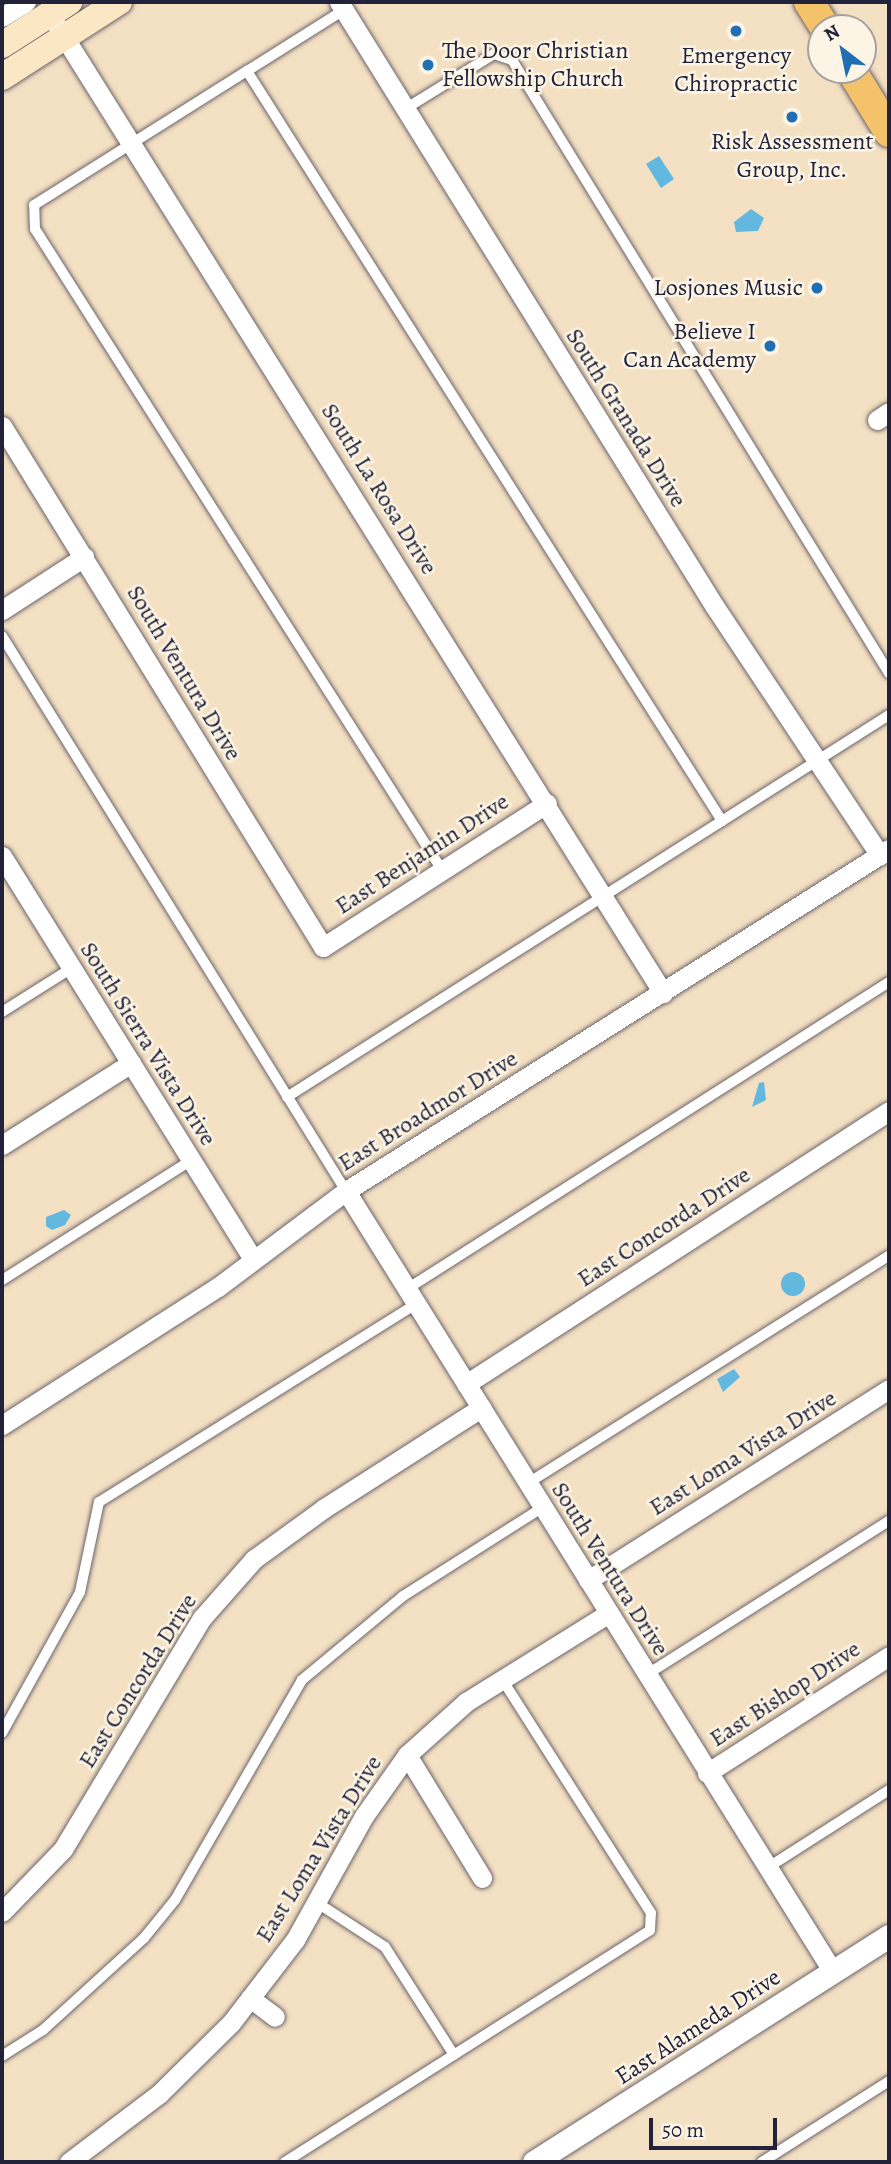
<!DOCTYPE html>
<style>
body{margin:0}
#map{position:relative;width:891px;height:2164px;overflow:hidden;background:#f4e0c3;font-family:Alegreya,serif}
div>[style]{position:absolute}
.water>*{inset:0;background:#62b8de}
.round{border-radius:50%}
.roads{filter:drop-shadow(0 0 2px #6c646b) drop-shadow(0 0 2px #6c646b)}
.service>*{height:10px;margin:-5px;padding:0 5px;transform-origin:5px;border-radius:5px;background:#fff}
.minor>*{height:19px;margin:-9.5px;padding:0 9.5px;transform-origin:9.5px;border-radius:9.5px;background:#fff}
.tertiary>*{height:23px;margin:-11.5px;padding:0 11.5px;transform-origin:11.5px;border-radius:11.5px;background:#fff}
.secondary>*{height:26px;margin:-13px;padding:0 13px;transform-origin:13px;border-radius:13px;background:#fbe7c3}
.primary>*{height:30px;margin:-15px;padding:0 15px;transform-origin:15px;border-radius:15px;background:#f4c26a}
.dots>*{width:19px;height:19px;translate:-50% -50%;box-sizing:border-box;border:4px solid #fcf5e5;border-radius:50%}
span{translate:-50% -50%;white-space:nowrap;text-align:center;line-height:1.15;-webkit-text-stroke:5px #fcf5e5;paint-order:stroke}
.poi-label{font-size:24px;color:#22223b}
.left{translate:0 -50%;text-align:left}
.right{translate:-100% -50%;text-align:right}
.street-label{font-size:24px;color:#22223b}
.frame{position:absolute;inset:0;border:4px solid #22223b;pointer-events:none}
.north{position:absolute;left:807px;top:14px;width:70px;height:70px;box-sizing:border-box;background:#fcf5e5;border:2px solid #a5a1a1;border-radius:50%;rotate:328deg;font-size:19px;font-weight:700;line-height:28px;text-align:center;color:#22223b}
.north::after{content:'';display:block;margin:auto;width:24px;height:32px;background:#1f6fb2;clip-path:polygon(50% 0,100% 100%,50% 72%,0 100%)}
.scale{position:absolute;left:649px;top:2118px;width:128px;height:32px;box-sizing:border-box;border:4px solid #22223b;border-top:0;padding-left:9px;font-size:21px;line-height:24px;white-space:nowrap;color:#22223b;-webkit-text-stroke:5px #fcf5e5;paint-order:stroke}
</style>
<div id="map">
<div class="water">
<div style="clip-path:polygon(659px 156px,674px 179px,661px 188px,646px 164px)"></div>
<div style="clip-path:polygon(751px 209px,764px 218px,758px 231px,736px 232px,734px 222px)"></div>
<div style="clip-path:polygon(764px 1082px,766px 1100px,752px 1107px,759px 1083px)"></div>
<div style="clip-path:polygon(64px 1210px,71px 1215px,65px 1225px,52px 1230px,46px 1226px,46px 1217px)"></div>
<div class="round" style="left:781px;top:1272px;width:24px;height:24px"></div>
<div style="clip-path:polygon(734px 1369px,740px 1377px,723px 1392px,717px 1379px)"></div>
</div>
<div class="roads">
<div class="service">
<div style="left:247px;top:71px;width:115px;rotate:-32.2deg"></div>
<div style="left:405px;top:109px;width:105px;rotate:-31.7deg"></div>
<div style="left:494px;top:54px;width:19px;rotate:18deg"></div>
<div style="left:512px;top:60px;width:720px;rotate:58.41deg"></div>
<div style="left:2px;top:636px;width:653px;rotate:58.21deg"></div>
<div style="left:442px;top:870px;width:759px;rotate:-122.41deg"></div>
<div style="left:35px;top:229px;width:24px;rotate:-92deg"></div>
<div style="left:34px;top:205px;width:252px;rotate:-32.2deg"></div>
<div style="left:247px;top:71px;width:888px;rotate:57.65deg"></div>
<div style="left:2px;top:1012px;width:83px;rotate:-32.2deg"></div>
<div style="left:287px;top:1097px;width:713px;rotate:-32.4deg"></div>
<div style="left:2px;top:1280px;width:225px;rotate:-32.3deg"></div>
<div style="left:407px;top:1289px;width:571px;rotate:-32.49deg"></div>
<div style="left:528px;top:1483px;width:426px;rotate:-32.2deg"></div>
<div style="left:646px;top:1675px;width:288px;rotate:-32.4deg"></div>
<div style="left:2px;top:1733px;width:161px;rotate:-61deg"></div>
<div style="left:80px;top:1592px;width:92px;rotate:-78.1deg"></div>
<div style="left:99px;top:1502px;width:374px;rotate:-32deg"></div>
<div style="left:767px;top:1868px;width:145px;rotate:-32.6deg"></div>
<div style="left:316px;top:1902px;width:82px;rotate:33.1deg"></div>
<div style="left:385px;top:1947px;width:128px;rotate:57.4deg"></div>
<div style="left:2px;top:2056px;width:49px;rotate:-32.4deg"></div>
<div style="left:43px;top:2030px;width:137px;rotate:-42.3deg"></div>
<div style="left:144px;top:1938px;width:49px;rotate:-50.8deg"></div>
<div style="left:175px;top:1900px;width:254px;rotate:-60deg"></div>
<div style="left:302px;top:1680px;width:131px;rotate:-39.7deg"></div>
<div style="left:403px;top:1596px;width:166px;rotate:-32.4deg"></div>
<div style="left:285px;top:2162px;width:432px;rotate:-32.4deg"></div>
<div style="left:650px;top:1930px;width:17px;rotate:-87deg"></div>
<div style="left:651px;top:1913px;width:277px;rotate:-122.5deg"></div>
<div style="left:762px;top:2162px;width:151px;rotate:-32.5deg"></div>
</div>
<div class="minor">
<div style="left:339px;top:2px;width:712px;rotate:58.14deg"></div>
<div style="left:715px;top:607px;width:298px;rotate:56.4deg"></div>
<div style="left:2px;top:17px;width:28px;rotate:-32deg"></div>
<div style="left:58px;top:27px;width:1140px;rotate:57.94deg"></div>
<div style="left:877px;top:420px;width:14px;rotate:-34deg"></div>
<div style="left:2px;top:426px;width:612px;rotate:58.36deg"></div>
<div style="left:323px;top:947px;width:266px;rotate:-32.7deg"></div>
<div style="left:2px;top:610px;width:98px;rotate:-32.9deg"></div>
<div style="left:2px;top:856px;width:475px;rotate:58.1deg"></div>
<div style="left:2px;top:1145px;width:153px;rotate:-32.4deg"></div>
<div style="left:346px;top:1191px;width:920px;rotate:58.05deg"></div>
<div style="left:466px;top:1384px;width:503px;rotate:-32.84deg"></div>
<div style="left:2px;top:1425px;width:256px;rotate:-32.6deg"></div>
<div style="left:218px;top:1287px;width:160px;rotate:-36.9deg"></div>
<div style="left:346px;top:1191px;width:642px;rotate:-32.2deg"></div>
<div style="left:588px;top:1580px;width:356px;rotate:-32.4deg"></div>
<div style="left:407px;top:1755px;width:144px;rotate:58.6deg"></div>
<div style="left:707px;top:1773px;width:216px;rotate:-32.7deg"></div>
<div style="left:2px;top:1912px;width:88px;rotate:-45.9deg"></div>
<div style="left:63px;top:1849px;width:270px;rotate:-59deg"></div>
<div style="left:202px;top:1618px;width:79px;rotate:-48.6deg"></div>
<div style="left:254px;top:1559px;width:85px;rotate:-35.9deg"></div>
<div style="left:323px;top:1509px;width:188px;rotate:-32.6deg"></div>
<div style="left:250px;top:1998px;width:31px;rotate:37deg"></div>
<div style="left:69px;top:2162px;width:113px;rotate:-37.1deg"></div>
<div style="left:159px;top:2094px;width:101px;rotate:-44.6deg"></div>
<div style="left:231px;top:2023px;width:105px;rotate:-52.4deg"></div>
<div style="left:295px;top:1940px;width:142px;rotate:-60.9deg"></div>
<div style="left:364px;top:1816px;width:75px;rotate:-54.8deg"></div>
<div style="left:407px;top:1755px;width:79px;rotate:-41.9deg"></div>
<div style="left:466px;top:1702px;width:168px;rotate:-31.9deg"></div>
</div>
<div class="tertiary">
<div style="left:534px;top:2162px;width:421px;rotate:-32.5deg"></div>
</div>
<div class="secondary">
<div style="left:2px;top:45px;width:80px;rotate:-32.7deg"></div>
<div style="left:2px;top:77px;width:139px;rotate:-32.7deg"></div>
</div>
<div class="primary">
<div style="left:809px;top:2px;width:31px;rotate:58deg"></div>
<div style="left:851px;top:70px;width:73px;rotate:58.5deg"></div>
</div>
</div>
<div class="dots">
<div style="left:736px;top:31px;background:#1f6fb2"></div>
<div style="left:428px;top:65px;background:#1f6fb2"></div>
<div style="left:792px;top:117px;background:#1f6fb2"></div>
<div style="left:817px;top:288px;background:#1f6fb2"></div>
<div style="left:770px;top:346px;background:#1f6fb2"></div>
</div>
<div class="poi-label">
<span class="left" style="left:442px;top:65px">The Door Christian<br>Fellowship Church</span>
<span style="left:736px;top:70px">Emergency<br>Chiropractic</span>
<span style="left:792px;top:156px">Risk Assessment<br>Group, Inc.</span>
<span class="right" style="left:803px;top:288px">Losjones Music</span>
<span class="right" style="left:756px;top:346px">Believe I<br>Can Academy</span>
</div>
<div class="street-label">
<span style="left:626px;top:418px;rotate:58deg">South Granada Drive</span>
<span style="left:379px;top:489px;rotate:58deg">South La Rosa Drive</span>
<span style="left:184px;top:673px;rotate:59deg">South Ventura Drive</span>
<span style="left:422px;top:854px;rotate:-33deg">East Benjamin Drive</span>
<span style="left:148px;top:1044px;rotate:58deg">South Sierra Vista Drive</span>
<span style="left:428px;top:1111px;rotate:-32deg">East Broadmor Drive</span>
<span style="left:664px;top:1227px;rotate:-33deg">East Concorda Drive</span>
<span style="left:743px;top:1453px;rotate:-32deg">East Loma Vista Drive</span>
<span style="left:610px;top:1569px;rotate:58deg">South Ventura Drive</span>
<span style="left:138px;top:1681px;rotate:-58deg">East Concorda Drive</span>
<span style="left:785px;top:1694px;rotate:-33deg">East Bishop Drive</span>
<span style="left:319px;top:1849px;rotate:-58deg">East Loma Vista Drive</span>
<span style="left:698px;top:2027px;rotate:-33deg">East Alameda Drive</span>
</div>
<div class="frame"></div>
<div class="north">N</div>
<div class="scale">50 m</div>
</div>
